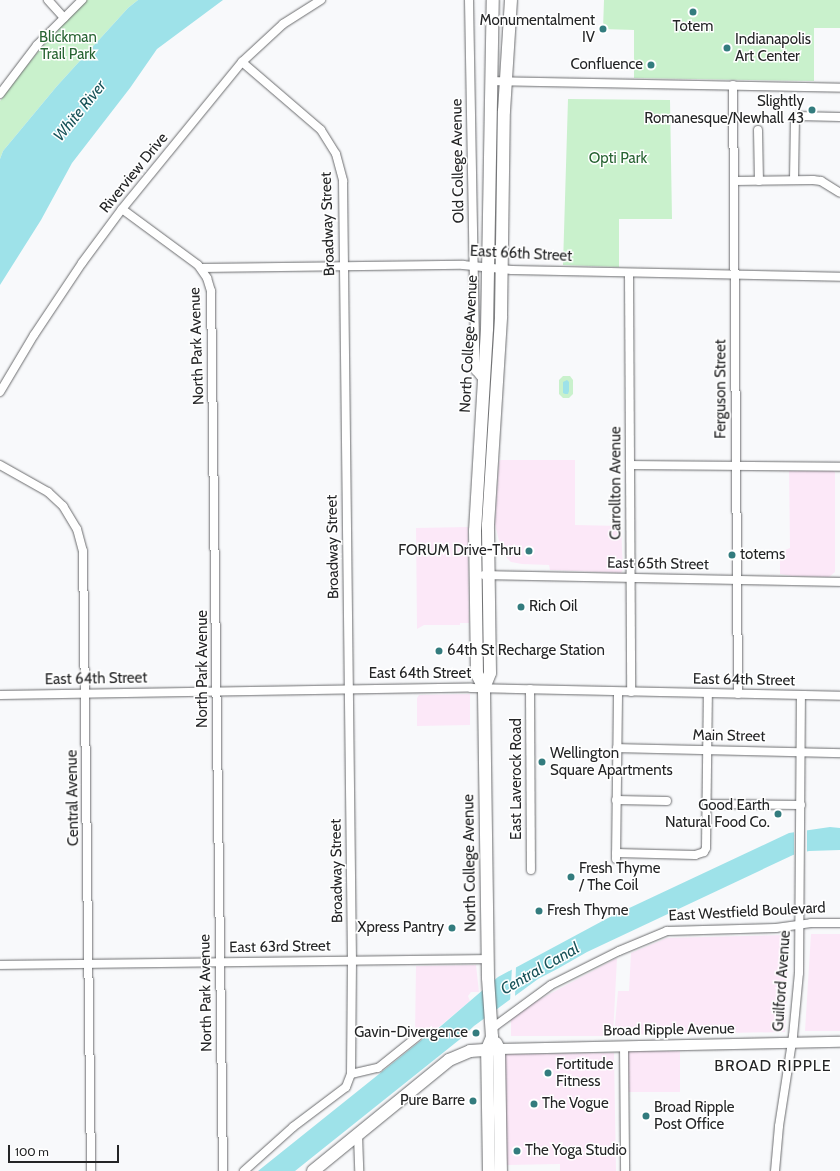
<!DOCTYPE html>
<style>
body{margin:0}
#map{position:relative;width:840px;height:1171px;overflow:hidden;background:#f8f9fb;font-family:Cabin,sans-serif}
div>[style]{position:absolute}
.commercial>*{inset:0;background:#fce8f8}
.green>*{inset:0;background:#c9f1cc}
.water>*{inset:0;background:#9ee2e9}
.pier>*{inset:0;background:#f8f9fb}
.roads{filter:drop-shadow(0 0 1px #6b6c6e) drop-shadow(0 0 1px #6b6c6e)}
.minor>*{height:8px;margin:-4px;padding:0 4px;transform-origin:4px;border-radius:4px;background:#fff}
.tertiary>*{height:10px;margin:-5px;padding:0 5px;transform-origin:5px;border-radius:5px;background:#fff}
.secondary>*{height:12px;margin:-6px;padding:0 6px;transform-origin:6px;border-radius:6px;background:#fff}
.dots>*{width:11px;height:11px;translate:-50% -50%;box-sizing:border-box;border:2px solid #fff;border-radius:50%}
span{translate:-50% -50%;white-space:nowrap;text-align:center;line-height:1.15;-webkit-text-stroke:3px #fff;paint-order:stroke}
.poi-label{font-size:15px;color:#242526}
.right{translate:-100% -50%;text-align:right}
.left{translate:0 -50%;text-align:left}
.park-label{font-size:15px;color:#286433}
.street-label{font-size:15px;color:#242526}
.water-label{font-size:16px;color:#19545a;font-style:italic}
.neighbourhood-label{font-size:16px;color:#242526;letter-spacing:1px}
.scale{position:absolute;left:8px;top:1145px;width:111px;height:18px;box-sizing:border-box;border:2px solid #242526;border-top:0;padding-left:5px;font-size:12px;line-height:14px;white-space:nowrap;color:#242526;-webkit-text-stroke:3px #fff;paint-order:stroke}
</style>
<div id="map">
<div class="commercial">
<div style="clip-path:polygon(501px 460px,575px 460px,575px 525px,621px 526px,623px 570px,621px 573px,550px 570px,549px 565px,522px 564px,511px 562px,506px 557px,501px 549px,495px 524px,499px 461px)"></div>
<div style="clip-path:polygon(833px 470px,835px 472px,835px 572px,829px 577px,792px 576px,780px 574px,780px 555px,785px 550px,790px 548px,789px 471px)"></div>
<div style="clip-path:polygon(468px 527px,469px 623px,460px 623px,460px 625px,424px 625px,417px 629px,416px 528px)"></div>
<div style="clip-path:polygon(470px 694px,470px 725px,417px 726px,417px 698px,419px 695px)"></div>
<div style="clip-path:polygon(811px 934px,840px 934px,840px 1031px,805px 1031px)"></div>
<div style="clip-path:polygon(786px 935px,789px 939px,785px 1032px,614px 1035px,618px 991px,629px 991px,631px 953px,667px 938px)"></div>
<div style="clip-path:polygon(617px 958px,613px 1036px,511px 1036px,511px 1018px,531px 1004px)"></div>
<div style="clip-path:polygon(476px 965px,479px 992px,471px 992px,468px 996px,470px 1001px,427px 1037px,415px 1036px,416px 966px)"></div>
<div style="clip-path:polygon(626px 1051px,680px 1051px,680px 1092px,626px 1092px)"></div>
<div style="clip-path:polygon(614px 1053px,616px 1171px,560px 1171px,560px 1164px,504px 1165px,502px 1054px)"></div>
</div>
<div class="green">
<div style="clip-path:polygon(87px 0,138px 0,128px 8px,57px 86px,3px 151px,0 159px,0 101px,23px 70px,56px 30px)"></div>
<div style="clip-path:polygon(604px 0,840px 0,840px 28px,814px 28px,814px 81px,634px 78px,634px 30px,603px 29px)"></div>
<div style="clip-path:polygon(568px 99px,670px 100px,672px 219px,619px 219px,619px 267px,563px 265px)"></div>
<div style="clip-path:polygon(563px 376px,570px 376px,573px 380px,573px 394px,569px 398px,563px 398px,559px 394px,559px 380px)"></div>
</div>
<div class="water">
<div style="clip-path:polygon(138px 0,223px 0,157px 49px,130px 88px,72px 163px,41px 220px,0 285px,0 159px,3px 151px,57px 86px,128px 8px)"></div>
<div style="clip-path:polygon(567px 380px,569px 382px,569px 391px,568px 394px,565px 394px,563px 393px,563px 382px)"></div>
<div style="clip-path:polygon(830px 827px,840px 828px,840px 850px,809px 851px,793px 855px,587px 952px,559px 968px,538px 979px,474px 1026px,459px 1040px,295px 1171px,258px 1171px,424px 1038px,427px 1038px,498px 977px,608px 918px,789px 833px)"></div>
</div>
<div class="pier">
<div style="clip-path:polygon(807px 829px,807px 854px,794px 856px,794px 830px)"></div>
<div style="clip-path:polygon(516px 965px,515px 998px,510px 1002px,512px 967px)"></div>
</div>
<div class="roads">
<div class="minor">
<div style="left:48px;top:0;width:24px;rotate:48deg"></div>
<div style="left:469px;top:0;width:358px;rotate:89deg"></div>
<div style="left:475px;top:358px;width:13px;rotate:86deg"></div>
<div style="left:476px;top:371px;width:13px;rotate:51deg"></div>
<div style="left:242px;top:62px;width:104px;rotate:40.7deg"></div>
<div style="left:321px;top:130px;width:28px;rotate:58deg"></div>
<div style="left:336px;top:154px;width:28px;rotate:75deg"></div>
<div style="left:343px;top:181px;width:779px;rotate:89.34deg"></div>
<div style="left:352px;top:960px;width:114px;rotate:90.5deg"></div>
<div style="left:491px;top:81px;width:349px;rotate:1.1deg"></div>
<div style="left:733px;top:85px;width:609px;rotate:89.53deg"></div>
<div style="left:0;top:94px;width:61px;rotate:-52.9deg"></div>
<div style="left:37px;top:45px;width:64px;rotate:-45deg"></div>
<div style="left:758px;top:130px;width:51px;rotate:88.9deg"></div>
<div style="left:794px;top:180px;width:62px;rotate:-89.1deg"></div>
<div style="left:795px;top:118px;width:4px;rotate:-34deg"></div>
<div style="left:798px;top:116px;width:42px;rotate:1.4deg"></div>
<div style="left:734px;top:181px;width:79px;rotate:-0.7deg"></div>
<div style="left:813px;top:180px;width:8px;rotate:7deg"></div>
<div style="left:821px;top:181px;width:22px;rotate:32deg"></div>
<div style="left:122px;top:209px;width:94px;rotate:36.4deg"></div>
<div style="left:198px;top:265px;width:16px;rotate:55deg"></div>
<div style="left:207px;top:278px;width:14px;rotate:73deg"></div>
<div style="left:211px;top:291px;width:880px;rotate:89.22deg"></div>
<div style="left:201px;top:268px;width:262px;rotate:-0.7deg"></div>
<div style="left:463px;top:265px;width:49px;rotate:5.8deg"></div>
<div style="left:512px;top:270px;width:328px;rotate:1.2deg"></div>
<div style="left:629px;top:273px;width:419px;rotate:89.7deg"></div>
<div style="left:0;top:392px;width:66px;rotate:-59.2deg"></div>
<div style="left:34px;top:335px;width:87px;rotate:-56.3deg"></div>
<div style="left:82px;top:263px;width:67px;rotate:-53.5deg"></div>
<div style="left:122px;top:209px;width:190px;rotate:-50.8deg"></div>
<div style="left:242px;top:62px;width:56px;rotate:-42.8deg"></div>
<div style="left:283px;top:24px;width:45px;rotate:-32.3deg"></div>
<div style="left:0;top:465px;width:55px;rotate:29.4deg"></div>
<div style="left:48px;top:492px;width:21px;rotate:43deg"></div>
<div style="left:63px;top:506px;width:27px;rotate:59deg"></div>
<div style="left:77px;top:529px;width:23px;rotate:75deg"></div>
<div style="left:83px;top:551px;width:620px;rotate:89.26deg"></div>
<div style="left:630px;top:465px;width:210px;rotate:0.5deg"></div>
<div style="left:484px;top:575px;width:356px;rotate:1.1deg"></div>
<div style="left:530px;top:689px;width:181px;rotate:89.7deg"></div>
<div style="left:0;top:695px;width:471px;rotate:-0.9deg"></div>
<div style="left:471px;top:688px;width:369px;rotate:1.2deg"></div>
<div style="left:617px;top:748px;width:223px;rotate:1.3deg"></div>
<div style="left:616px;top:800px;width:51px;rotate:1.1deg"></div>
<div style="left:708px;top:804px;width:93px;rotate:0.6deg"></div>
<div style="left:616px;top:853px;width:79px;rotate:1.5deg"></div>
<div style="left:695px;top:855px;width:9px;rotate:-18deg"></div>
<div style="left:704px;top:852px;width:4px;rotate:-63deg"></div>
<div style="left:706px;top:848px;width:155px;rotate:-89.3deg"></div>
<div style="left:616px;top:859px;width:167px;rotate:-89.3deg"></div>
<div style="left:0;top:965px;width:488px;rotate:-0.7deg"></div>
<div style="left:491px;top:1029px;width:74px;rotate:-36.3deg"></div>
<div style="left:551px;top:985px;width:76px;rotate:-26.6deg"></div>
<div style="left:619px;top:951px;width:52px;rotate:-22.6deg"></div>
<div style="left:667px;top:931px;width:109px;rotate:-1.6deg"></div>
<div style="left:776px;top:928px;width:35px;rotate:-8deg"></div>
<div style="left:811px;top:923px;width:29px"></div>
<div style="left:624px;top:1046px;width:125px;rotate:89.5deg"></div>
<div style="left:358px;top:1135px;width:36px;rotate:88deg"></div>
<div style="left:244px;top:1171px;width:66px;rotate:-41.9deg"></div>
<div style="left:293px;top:1127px;width:66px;rotate:-37deg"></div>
<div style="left:346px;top:1087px;width:14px;rotate:-69deg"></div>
<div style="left:351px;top:1074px;width:28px;rotate:-13deg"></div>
<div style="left:378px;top:1068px;width:51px;rotate:-38.7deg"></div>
<div style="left:775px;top:1171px;width:45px;rotate:-84.9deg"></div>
<div style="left:779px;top:1126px;width:91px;rotate:-81.2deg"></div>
<div style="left:793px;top:1036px;width:63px;rotate:-84.6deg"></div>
<div style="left:799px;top:973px;width:278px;rotate:-89.6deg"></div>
</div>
<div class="tertiary">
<div style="left:499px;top:1049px;width:341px;rotate:-1.2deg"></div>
</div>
<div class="secondary">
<div style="left:484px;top:688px;width:16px;rotate:-68deg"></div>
<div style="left:490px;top:673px;width:148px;rotate:-90.8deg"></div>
<div style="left:488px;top:525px;width:209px;rotate:-86.4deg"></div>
<div style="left:501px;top:316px;width:205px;rotate:-89.2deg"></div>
<div style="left:504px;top:111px;width:111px;rotate:-86.4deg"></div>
<div style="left:496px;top:1043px;width:7px;rotate:63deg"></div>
<div style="left:499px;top:1049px;width:122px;rotate:89.1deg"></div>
<div style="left:313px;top:1171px;width:176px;rotate:-39.2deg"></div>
<div style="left:449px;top:1060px;width:23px;rotate:-23deg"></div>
<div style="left:470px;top:1051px;width:29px;rotate:-4deg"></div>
<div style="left:489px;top:1171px;width:122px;rotate:-90.9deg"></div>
<div style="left:487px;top:1049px;width:13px;rotate:-67deg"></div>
<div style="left:492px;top:1037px;width:59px;rotate:-93.9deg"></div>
<div style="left:488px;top:978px;width:290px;rotate:-90.8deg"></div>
<div style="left:484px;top:688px;width:16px;rotate:-117deg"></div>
<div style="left:477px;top:674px;width:143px;rotate:-90.8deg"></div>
<div style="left:475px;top:531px;width:202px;rotate:-86.6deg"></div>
<div style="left:487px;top:329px;width:329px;rotate:-89deg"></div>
</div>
</div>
<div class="dots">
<div style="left:693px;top:12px;background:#337c7e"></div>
<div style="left:603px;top:29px;background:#337c7e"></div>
<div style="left:727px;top:48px;background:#337c7e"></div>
<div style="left:651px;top:65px;background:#337c7e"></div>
<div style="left:812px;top:110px;background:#337c7e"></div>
<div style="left:529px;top:551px;background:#337c7e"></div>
<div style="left:732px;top:555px;background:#337c7e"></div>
<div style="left:521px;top:607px;background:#337c7e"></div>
<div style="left:439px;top:651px;background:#337c7e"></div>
<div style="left:542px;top:762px;background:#337c7e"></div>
<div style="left:778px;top:814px;background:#337c7e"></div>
<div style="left:571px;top:877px;background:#337c7e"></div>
<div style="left:539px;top:911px;background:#337c7e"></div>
<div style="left:452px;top:928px;background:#337c7e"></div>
<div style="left:476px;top:1033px;background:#337c7e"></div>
<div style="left:548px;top:1073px;background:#337c7e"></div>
<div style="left:473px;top:1101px;background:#337c7e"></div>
<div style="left:534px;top:1104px;background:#337c7e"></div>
<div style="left:646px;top:1116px;background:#337c7e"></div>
<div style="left:517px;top:1151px;background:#337c7e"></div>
</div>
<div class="poi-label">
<span class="right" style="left:595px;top:29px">Monumentalment<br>IV</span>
<span style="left:693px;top:27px">Totem</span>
<span class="left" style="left:735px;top:48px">Indianapolis<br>Art Center</span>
<span class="right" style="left:643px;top:65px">Confluence</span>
<span class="right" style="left:804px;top:110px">Slightly<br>Romanesque/Newhall 43</span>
<span class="right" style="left:521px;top:551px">FORUM Drive-Thru</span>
<span class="left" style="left:740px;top:555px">totems</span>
<span class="left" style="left:529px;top:607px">Rich Oil</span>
<span class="left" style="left:447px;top:651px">64th St Recharge Station</span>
<span class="left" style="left:550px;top:762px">Wellington<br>Square Apartments</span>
<span class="right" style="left:770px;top:814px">Good Earth<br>Natural Food Co.</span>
<span class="left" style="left:579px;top:877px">Fresh Thyme<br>/ The Coil</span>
<span class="left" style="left:547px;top:911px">Fresh Thyme</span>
<span class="right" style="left:444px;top:928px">Xpress Pantry</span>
<span class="right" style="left:468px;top:1033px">Gavin-Divergence</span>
<span class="left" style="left:556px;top:1073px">Fortitude<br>Fitness</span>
<span class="right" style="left:465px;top:1101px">Pure Barre</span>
<span class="left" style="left:542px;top:1104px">The Vogue</span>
<span class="left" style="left:654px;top:1116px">Broad Ripple<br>Post Office</span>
<span class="left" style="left:525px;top:1151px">The Yoga Studio</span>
</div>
<div class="park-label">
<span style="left:68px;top:46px">Blickman<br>Trail Park</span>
<span style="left:618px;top:159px">Opti Park</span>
</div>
<div class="street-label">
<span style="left:458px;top:161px;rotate:-91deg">Old College Avenue</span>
<span style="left:134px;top:173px;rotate:-51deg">Riverview Drive</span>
<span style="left:328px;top:224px;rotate:-92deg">Broadway Street</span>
<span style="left:521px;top:254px;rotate:3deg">East 66th Street</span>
<span style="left:469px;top:344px;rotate:-87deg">North College Avenue</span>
<span style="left:197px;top:346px;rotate:-92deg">North Park Avenue</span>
<span style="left:721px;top:389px;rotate:-90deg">Ferguson Street</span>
<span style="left:616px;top:483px;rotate:-90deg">Carrollton Avenue</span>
<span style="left:333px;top:547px;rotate:-91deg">Broadway Street</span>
<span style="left:658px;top:564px;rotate:1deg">East 65th Street</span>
<span style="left:203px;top:669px;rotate:-90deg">North Park Avenue</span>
<span style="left:420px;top:674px">East 64th Street</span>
<span style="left:96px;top:679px;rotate:-1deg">East 64th Street</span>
<span style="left:744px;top:680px;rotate:1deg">East 64th Street</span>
<span style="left:729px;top:736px;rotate:1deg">Main Street</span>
<span style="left:517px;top:779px;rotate:-90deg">East Laverock Road</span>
<span style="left:73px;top:798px;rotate:-91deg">Central Avenue</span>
<span style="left:470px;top:863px;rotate:-91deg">North College Avenue</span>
<span style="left:337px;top:871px;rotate:-91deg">Broadway Street</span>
<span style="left:747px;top:912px;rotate:-3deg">East Westfield Boulevard</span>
<span style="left:280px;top:947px;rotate:-1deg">East 63rd Street</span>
<span style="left:782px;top:981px;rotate:-86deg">Guilford Avenue</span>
<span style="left:206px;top:993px;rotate:-91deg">North Park Avenue</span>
<span style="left:669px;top:1030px;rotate:-1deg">Broad Ripple Avenue</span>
</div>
<div class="water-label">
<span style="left:80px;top:111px;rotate:-51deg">White River</span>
<span style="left:540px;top:969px;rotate:-30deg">Central Canal</span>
</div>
<div class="neighbourhood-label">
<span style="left:773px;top:1066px">BROAD RIPPLE</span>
</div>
<div class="scale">100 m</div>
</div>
